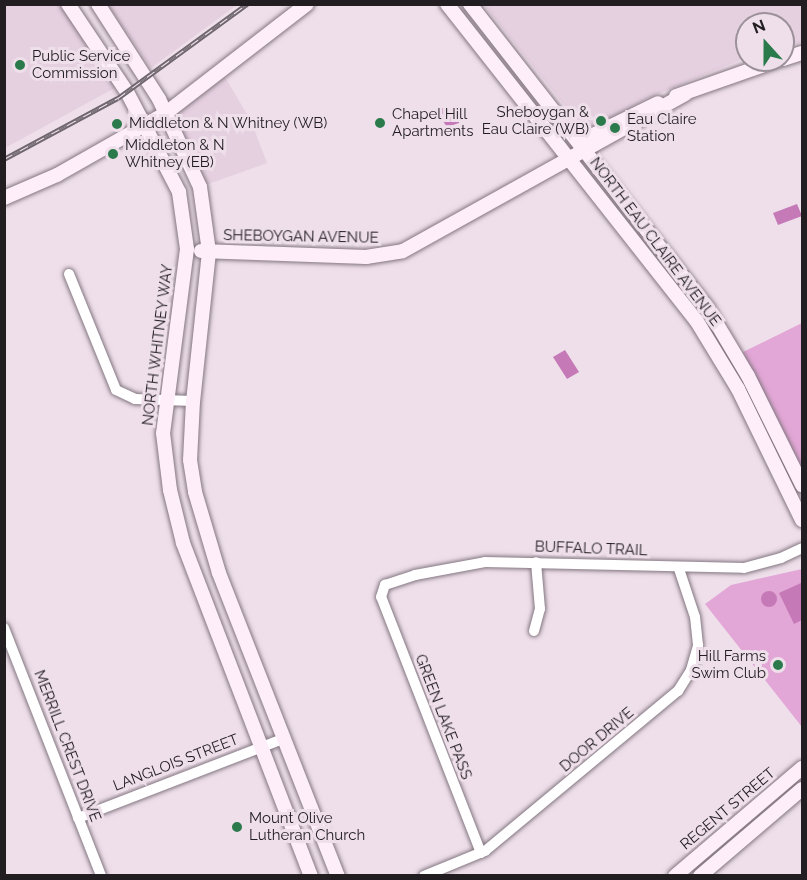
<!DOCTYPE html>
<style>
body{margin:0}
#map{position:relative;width:807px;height:880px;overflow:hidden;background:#eedfea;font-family:Raleway,sans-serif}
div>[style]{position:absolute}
.built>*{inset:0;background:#e5d0e0}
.green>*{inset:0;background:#e2a7d6}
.water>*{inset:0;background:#c579b7}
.round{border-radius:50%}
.roads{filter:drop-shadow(0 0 2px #847781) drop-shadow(0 0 2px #847781)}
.street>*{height:10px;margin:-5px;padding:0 5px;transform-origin:5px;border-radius:5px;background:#fff}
.secondary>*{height:14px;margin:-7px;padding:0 7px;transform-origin:7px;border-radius:7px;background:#fdeefa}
.rail>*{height:5px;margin-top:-2.5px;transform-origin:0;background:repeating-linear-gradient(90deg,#eedfea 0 9px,#6f676d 0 18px);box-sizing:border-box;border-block:2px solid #6f676d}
.dots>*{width:16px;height:16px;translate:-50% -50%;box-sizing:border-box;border:3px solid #eedfea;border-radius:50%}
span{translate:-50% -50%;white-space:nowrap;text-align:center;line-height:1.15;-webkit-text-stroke:6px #eedfea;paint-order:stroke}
.poi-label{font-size:15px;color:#221d21}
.left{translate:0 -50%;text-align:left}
.right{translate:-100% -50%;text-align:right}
.street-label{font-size:15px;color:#221d21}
.frame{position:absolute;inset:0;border:6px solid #221d21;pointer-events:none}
.north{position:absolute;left:735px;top:12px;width:60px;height:60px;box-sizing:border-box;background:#eedfea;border:2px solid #9c919a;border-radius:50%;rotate:339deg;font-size:16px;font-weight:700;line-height:24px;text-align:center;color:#221d21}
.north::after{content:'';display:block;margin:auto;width:21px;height:27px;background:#2b7a4b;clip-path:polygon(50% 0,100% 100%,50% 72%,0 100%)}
</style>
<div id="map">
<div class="built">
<div style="clip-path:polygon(5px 5px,68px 5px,122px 84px,5px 148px)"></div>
<div style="clip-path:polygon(108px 5px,237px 5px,151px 68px)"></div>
<div style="clip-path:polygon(484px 5px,802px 5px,802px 42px,783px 47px,783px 24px,747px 24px,747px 57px,646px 99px,586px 132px)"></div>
<div style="clip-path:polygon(222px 72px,251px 121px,267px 163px,200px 187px,166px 113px)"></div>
</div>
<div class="green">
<div style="clip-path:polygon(802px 323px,802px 475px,743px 352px)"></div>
<div style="clip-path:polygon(802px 569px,802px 727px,705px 604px,731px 585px)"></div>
</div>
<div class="water">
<div style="clip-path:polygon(443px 108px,460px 121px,459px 123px,447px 127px,435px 109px)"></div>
<div style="clip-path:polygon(797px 204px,802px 216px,778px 225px,773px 213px)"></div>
<div style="clip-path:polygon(565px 350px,579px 372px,567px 379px,553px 357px)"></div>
<div style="clip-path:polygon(801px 583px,802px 620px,794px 624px,779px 593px)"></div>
<div class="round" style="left:761px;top:591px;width:16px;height:16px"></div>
</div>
<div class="roads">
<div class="street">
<div style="left:69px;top:274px;width:125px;rotate:67.9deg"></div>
<div style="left:116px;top:390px;width:21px;rotate:25deg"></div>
<div style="left:135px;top:399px;width:58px;rotate:2deg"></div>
<div style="left:4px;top:628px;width:266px;rotate:68.6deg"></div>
<div style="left:534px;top:631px;width:23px;rotate:-75deg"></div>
<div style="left:540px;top:609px;width:47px;rotate:-94.9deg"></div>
<div style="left:78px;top:818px;width:222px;rotate:-21.1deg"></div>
<div style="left:481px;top:853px;width:275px;rotate:-111.3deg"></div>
<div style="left:381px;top:597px;width:13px;rotate:-72deg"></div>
<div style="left:385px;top:585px;width:32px;rotate:-18deg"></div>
<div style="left:415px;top:575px;width:71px;rotate:-10.5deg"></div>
<div style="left:485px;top:562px;width:259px;rotate:1.3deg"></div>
<div style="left:744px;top:568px;width:38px;rotate:-15deg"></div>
<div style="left:781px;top:558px;width:23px;rotate:-25deg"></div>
<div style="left:424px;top:876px;width:66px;rotate:-22.3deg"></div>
<div style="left:485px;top:851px;width:251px;rotate:-39.7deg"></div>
<div style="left:678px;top:691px;width:25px;rotate:-58deg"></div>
<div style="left:691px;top:670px;width:26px;rotate:-74deg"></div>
<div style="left:698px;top:645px;width:28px;rotate:-96deg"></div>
<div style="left:695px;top:617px;width:51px;rotate:-108.4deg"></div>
</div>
<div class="secondary">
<div style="left:68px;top:4px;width:106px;rotate:56.2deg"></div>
<div style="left:127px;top:92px;width:113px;rotate:62.5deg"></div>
<div style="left:179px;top:192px;width:58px;rotate:82deg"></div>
<div style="left:187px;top:249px;width:186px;rotate:97.4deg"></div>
<div style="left:163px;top:433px;width:57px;rotate:83deg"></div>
<div style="left:170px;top:490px;width:55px;rotate:76.2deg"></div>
<div style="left:183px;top:543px;width:357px;rotate:69deg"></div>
<div style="left:98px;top:4px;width:113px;rotate:57.3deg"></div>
<div style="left:159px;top:99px;width:97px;rotate:65deg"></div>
<div style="left:200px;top:187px;width:66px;rotate:82.1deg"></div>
<div style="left:209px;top:252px;width:150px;rotate:96.1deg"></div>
<div style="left:193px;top:401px;width:59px;rotate:92.9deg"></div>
<div style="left:190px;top:460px;width:32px;rotate:81deg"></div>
<div style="left:195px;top:492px;width:84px;rotate:73.5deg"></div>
<div style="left:219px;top:573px;width:326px;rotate:68.6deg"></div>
<div style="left:447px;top:4px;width:402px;rotate:51.8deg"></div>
<div style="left:696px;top:320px;width:81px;rotate:58.7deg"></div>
<div style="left:738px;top:389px;width:146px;rotate:64deg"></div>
<div style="left:470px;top:4px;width:387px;rotate:52deg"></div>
<div style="left:708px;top:309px;width:78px;rotate:59.2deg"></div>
<div style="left:748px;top:376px;width:122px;rotate:63.6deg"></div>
<div style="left:783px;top:59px;width:20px;rotate:-18deg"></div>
<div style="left:676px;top:96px;width:109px;rotate:-19.3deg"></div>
<div style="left:584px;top:147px;width:15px;rotate:-53deg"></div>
<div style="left:593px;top:135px;width:72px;rotate:-26.2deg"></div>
<div style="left:4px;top:198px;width:58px;rotate:-23.5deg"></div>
<div style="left:57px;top:175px;width:125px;rotate:-29.6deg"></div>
<div style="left:166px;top:113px;width:178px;rotate:-37.7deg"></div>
<div style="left:201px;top:251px;width:165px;rotate:2.1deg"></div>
<div style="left:366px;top:257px;width:37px;rotate:-9deg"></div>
<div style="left:403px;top:251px;width:323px;rotate:-29.1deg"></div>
<div style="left:675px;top:876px;width:167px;rotate:-40.4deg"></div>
<div style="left:700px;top:876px;width:134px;rotate:-40.5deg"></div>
</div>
</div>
<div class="rail">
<div style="left:4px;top:159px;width:129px;rotate:-28.2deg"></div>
<div style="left:118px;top:98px;width:160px;rotate:-36.1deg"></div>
</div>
<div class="dots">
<div style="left:20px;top:65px;background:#2b7a4b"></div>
<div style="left:601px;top:121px;background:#2b7a4b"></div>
<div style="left:380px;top:123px;background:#2b7a4b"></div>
<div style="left:117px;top:124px;background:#2b7a4b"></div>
<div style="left:615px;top:128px;background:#2b7a4b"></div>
<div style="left:113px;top:154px;background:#2b7a4b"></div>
<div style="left:778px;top:665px;background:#2b7a4b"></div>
<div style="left:237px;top:827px;background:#2b7a4b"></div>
</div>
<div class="poi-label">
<span class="left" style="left:32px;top:65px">Public Service<br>Commission</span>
<span class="right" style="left:589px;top:121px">Sheboygan &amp;<br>Eau Claire (WB)</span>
<span class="left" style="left:392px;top:123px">Chapel Hill<br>Apartments</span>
<span class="left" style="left:627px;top:128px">Eau Claire<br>Station</span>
<span class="left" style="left:129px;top:124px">Middleton &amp; N Whitney (WB)</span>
<span class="left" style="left:125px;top:154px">Middleton &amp; N<br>Whitney (EB)</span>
<span class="right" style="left:766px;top:665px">Hill Farms<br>Swim Club</span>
<span class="left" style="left:249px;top:827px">Mount Olive<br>Lutheran Church</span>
</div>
<div class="street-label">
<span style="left:301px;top:237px;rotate:1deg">SHEBOYGAN AVENUE</span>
<span style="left:655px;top:242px;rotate:53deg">NORTH EAU CLAIRE AVENUE</span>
<span style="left:158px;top:345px;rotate:-83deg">NORTH WHITNEY WAY</span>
<span style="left:591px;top:549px;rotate:2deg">BUFFALO TRAIL</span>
<span style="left:443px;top:717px;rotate:69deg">GREEN LAKE PASS</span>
<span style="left:597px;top:740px;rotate:-40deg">DOOR DRIVE</span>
<span style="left:67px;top:746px;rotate:69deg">MERRILL CREST DRIVE</span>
<span style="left:176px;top:763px;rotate:-21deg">LANGLOIS STREET</span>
<span style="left:728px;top:809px;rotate:-40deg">REGENT STREET</span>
</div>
<div class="frame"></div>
<div class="north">N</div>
</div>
